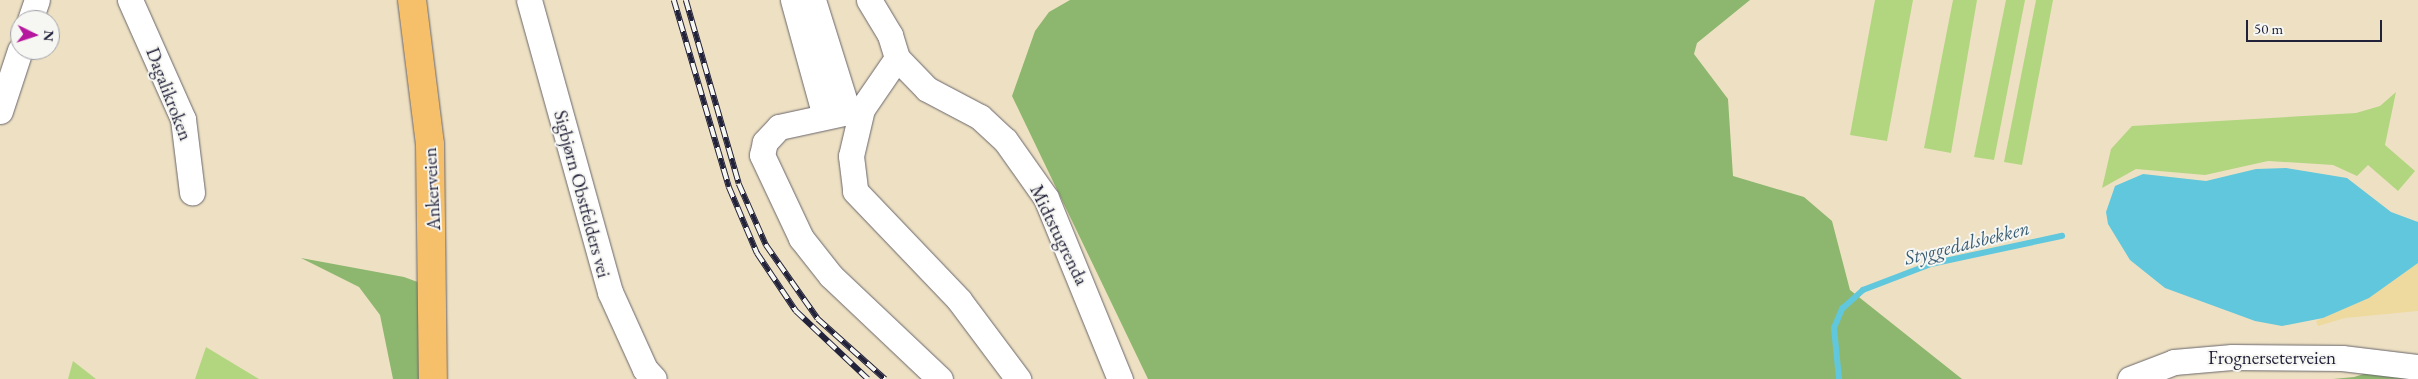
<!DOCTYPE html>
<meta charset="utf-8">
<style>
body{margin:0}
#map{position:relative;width:2418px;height:379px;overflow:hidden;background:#eee1c3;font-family:"EB Garamond",serif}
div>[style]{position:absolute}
.green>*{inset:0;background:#b2d680}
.forest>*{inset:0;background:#8db76e}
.sand>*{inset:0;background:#eeda9e}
.water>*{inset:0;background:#60c7dc}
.stream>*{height:5.5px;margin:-2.75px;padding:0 2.75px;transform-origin:2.75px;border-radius:2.75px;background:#60c7dc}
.roads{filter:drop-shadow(0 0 1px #69656b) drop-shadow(0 0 1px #69656b)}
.minor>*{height:25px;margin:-12.5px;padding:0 12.5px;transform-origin:12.5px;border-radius:12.5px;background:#fff}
.major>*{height:28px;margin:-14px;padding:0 14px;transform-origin:14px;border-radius:14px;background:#f6c06b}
.rail>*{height:5.5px;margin-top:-2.75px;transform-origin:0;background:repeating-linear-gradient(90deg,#f6f6f2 0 11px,#22223b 0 22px);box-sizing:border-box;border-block:1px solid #22223b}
span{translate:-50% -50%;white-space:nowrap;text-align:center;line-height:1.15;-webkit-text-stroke:4px #f6f6f2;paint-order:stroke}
.street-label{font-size:19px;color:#22223b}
.water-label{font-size:20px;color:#385c73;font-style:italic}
.north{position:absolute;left:10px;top:10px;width:50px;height:50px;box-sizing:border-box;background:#f6f6f2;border:1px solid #a1a1a9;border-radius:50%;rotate:94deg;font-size:14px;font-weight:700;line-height:20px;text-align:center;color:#22223b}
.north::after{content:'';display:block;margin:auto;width:18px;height:22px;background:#b5179e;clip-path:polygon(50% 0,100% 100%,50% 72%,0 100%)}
.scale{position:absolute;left:2246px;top:20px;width:136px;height:22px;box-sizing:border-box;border:2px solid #22223b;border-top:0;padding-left:6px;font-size:15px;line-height:18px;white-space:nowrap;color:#22223b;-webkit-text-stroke:4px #f6f6f2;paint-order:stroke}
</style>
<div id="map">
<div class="green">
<div style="clip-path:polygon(1875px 0,1913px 0,1887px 141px,1850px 135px)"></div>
<div style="clip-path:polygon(1953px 0,1977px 0,1951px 153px,1924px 148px)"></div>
<div style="clip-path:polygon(2006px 0,2025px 0,1994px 160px,1974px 157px)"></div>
<div style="clip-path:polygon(2036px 0,2053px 0,2022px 165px,2004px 162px)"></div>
<div style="clip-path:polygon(2396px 92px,2385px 145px,2415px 171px,2398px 191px,2368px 165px,2357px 176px,2333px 165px,2268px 161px,2205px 175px,2136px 169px,2102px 188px,2111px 149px,2132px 126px,2356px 113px,2380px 106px)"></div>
<div style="clip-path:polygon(206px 347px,259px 379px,195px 379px)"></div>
<div style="clip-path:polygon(73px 361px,96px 379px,68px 379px)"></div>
</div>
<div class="forest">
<div style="clip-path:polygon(1070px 0,1750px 0,1697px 43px,1694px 54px,1728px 99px,1733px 176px,1804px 197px,1832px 221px,1850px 290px,1962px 379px,1148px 379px,1012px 96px,1035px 31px,1049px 12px)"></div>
<div style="clip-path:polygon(301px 258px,404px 277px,423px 284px,419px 379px,393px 379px,380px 315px,359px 287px)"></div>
<div style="clip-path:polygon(2384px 368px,2418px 379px,2333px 379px,2354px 377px)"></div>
</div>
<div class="sand">
<div style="clip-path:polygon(2418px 263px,2418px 311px,2345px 318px,2318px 326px,2316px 321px,2369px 298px)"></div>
</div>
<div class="water">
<div style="clip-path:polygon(2286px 168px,2347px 178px,2391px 212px,2418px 222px,2418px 263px,2369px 298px,2323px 318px,2282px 326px,2255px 321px,2165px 288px,2130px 260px,2108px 224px,2106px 212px,2115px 186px,2143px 174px,2206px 181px,2256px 169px)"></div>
</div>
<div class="stream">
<div style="left:1839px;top:379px;width:51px;rotate:-95.6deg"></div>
<div style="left:1834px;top:328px;width:21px;rotate:-67deg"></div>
<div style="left:1842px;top:309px;width:28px;rotate:-42deg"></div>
<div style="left:1863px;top:290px;width:73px;rotate:-20.9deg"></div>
<div style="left:1931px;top:264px;width:134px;rotate:-12.1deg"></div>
</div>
<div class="roads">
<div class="minor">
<div style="left:130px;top:0;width:130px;rotate:66deg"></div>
<div style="left:183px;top:119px;width:74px;rotate:83deg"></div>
<div style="left:529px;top:0;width:303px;rotate:74.5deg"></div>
<div style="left:610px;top:292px;width:85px;rotate:65.6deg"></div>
<div style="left:645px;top:369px;width:13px;rotate:48deg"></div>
<div style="left:793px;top:0;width:113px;rotate:74.6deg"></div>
<div style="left:813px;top:0;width:117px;rotate:72.6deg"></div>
<div style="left:869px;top:0;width:41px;rotate:59deg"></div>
<div style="left:890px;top:35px;width:24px;rotate:73deg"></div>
<div style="left:897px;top:58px;width:43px;rotate:45.9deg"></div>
<div style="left:927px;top:89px;width:60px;rotate:27.8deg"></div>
<div style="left:980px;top:117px;width:34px;rotate:43deg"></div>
<div style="left:1005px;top:140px;width:71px;rotate:54.7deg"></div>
<div style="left:1046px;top:198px;width:196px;rotate:67.8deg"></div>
<div style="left:30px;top:20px;width:21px;rotate:-71deg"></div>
<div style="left:897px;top:58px;width:62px;rotate:124.5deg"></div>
<div style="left:862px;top:109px;width:48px;rotate:103.2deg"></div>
<div style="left:851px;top:156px;width:35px;rotate:83deg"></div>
<div style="left:855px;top:191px;width:151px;rotate:46.3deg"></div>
<div style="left:959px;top:300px;width:99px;rotate:53.2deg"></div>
<div style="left:862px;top:109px;width:85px;rotate:167.8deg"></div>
<div style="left:779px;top:127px;width:21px;rotate:133deg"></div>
<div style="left:765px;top:142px;width:13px;rotate:103deg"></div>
<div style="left:762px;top:155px;width:92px;rotate:64.8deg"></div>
<div style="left:801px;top:238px;width:48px;rotate:51.7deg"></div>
<div style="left:831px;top:276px;width:150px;rotate:43.4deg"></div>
<div style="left:0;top:111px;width:64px;rotate:-71.8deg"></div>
<div style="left:2130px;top:379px;width:47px;rotate:-21.1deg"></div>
<div style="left:2174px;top:362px;width:58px;rotate:-4.9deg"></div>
<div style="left:2232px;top:357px;width:110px;rotate:0.5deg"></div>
<div style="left:2342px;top:358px;width:77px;rotate:6.8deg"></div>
</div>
<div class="major">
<div style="left:412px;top:0;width:145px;rotate:82.9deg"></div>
<div style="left:430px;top:144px;width:235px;rotate:89.3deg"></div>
</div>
</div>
<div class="rail">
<div style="left:674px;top:0;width:195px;rotate:73.6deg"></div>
<div style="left:729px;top:187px;width:72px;rotate:67deg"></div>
<div style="left:757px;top:253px;width:70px;rotate:56.1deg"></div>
<div style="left:796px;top:311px;width:99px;rotate:43.4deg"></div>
<div style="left:686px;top:0;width:191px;rotate:73.9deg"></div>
<div style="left:739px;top:184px;width:67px;rotate:66.1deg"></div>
<div style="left:766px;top:245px;width:90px;rotate:54.9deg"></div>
<div style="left:818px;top:319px;width:90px;rotate:41.8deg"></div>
</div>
<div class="street-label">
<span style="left:169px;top:94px;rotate:69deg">Dagalikroken</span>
<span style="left:432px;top:189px;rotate:-93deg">Ankerveien</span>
<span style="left:582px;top:194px;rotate:75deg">Sigbjørn Obstfelders vei</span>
<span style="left:1059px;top:235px;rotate:64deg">Midtstugrenda</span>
<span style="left:2272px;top:358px">Frognerseterveien</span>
</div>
<div class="water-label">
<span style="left:1967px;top:243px;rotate:-14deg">Styggedalsbekken</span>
</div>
<div class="north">N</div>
<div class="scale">50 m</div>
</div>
